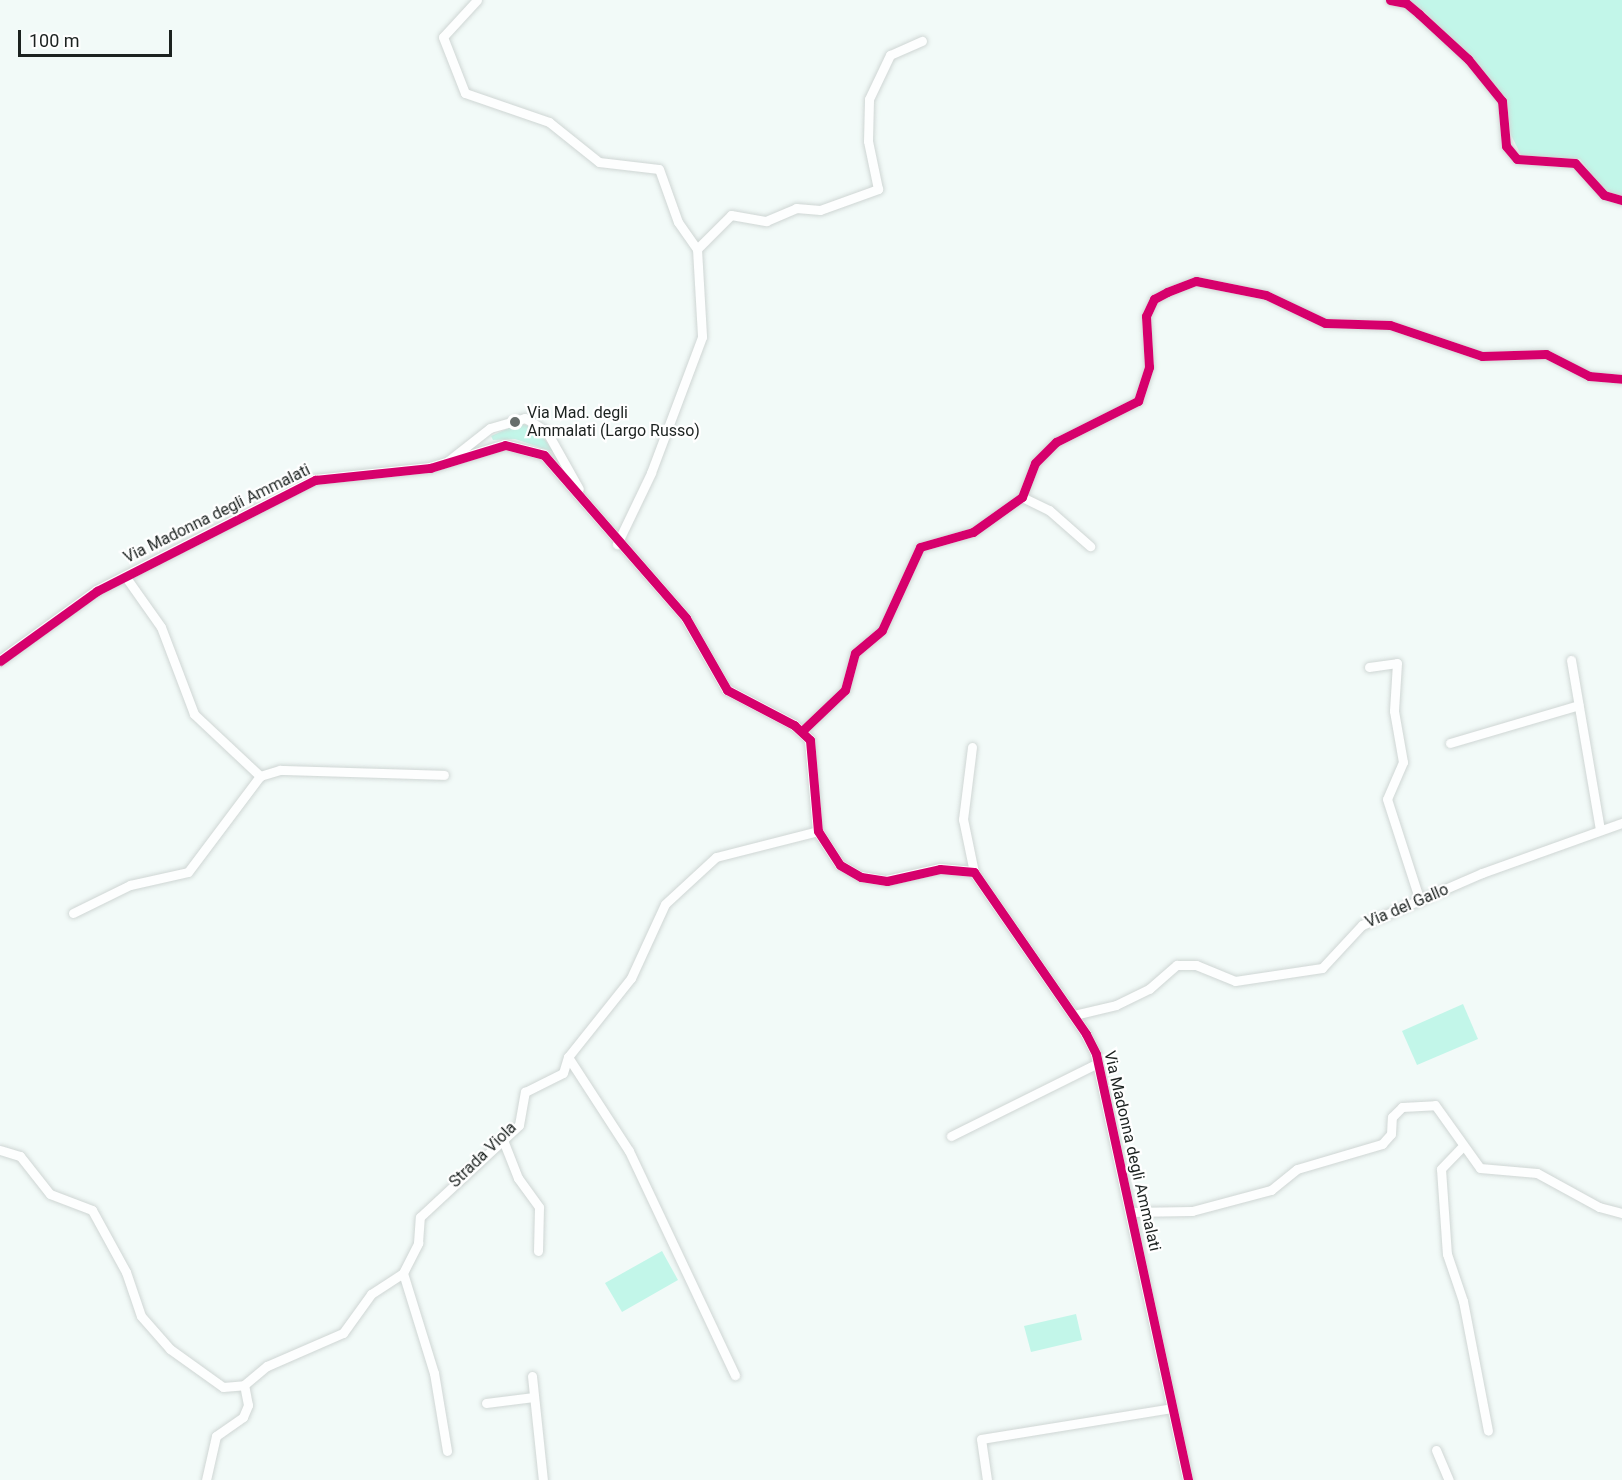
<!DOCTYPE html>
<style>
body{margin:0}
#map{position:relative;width:1622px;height:1480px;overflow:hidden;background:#f2faf8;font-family:Roboto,sans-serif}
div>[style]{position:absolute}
.green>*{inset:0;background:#c2f6e9}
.roads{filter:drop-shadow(0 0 2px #cfd6d4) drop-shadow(0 0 2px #cfd6d4)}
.minor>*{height:9px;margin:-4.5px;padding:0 4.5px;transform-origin:4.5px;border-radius:4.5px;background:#fdfefe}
.tertiary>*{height:10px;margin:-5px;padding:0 5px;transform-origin:5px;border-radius:5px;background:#fdfefe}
.cycleway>*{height:9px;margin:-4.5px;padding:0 4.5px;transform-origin:4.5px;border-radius:4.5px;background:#d6006c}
.dots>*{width:16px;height:16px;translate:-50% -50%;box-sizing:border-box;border:3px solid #fff;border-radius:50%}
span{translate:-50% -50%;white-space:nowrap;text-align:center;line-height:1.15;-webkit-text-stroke:4.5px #fff;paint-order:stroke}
.poi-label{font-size:16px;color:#1c2220}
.left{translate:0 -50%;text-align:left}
.street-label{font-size:16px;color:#1c2220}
.scale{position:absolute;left:18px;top:30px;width:154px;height:27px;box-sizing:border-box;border:3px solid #1c2220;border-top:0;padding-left:8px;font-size:18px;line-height:21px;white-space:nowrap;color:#1c2220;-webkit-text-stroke:4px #fff;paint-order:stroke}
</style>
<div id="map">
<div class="green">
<div style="clip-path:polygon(1406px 0,1622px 0,1622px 196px,1605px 192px,1580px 159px,1521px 155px,1511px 135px,1506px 98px,1425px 12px)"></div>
<div style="clip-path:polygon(520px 423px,537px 429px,554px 452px,515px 439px,493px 440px,491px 436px)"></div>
<div style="clip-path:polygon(1463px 1004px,1478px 1039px,1417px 1065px,1402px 1031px)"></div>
<div style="clip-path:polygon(662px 1251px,678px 1280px,622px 1312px,605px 1283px)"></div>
<div style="clip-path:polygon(1076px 1314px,1082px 1340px,1031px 1352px,1024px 1326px)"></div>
</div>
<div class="roads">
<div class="minor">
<div style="left:477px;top:0;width:50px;rotate:132.6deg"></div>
<div style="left:443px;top:37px;width:60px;rotate:68.6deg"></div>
<div style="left:465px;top:93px;width:89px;rotate:19deg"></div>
<div style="left:549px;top:122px;width:64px;rotate:38.7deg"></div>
<div style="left:599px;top:162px;width:60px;rotate:6.7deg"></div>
<div style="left:659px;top:169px;width:56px;rotate:70.3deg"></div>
<div style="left:678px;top:222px;width:33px;rotate:55deg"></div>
<div style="left:697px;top:249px;width:88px;rotate:86.7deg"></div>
<div style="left:702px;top:337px;width:145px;rotate:110.6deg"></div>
<div style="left:651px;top:473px;width:79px;rotate:115.6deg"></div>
<div style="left:1390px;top:0;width:16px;rotate:11deg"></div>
<div style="left:1406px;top:3px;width:17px;rotate:40deg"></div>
<div style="left:1419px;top:14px;width:67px;rotate:42.6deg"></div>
<div style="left:1468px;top:59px;width:54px;rotate:51deg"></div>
<div style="left:1502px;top:101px;width:45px;rotate:84.9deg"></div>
<div style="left:1506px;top:146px;width:17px;rotate:50deg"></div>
<div style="left:1517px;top:159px;width:58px;rotate:3.9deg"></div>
<div style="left:1575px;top:163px;width:43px;rotate:47.8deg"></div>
<div style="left:1604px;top:195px;width:19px;rotate:16deg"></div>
<div style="left:697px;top:249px;width:48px;rotate:-45deg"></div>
<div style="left:731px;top:215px;width:36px;rotate:10deg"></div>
<div style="left:766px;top:221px;width:33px;rotate:-23deg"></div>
<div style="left:796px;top:208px;width:24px;rotate:5deg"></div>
<div style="left:820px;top:210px;width:62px;rotate:-19.9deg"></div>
<div style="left:878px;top:189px;width:49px;rotate:-101.8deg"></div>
<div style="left:868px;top:141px;width:42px;rotate:-88.6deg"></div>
<div style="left:869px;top:99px;width:49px;rotate:-64.5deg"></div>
<div style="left:890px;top:55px;width:35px;rotate:-24deg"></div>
<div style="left:448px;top:461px;width:53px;rotate:-38.2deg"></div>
<div style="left:490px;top:428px;width:36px;rotate:-16deg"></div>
<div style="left:525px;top:418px;width:26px;rotate:32deg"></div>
<div style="left:547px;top:432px;width:65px;rotate:60.7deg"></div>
<div style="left:1022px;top:497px;width:30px;rotate:26deg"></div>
<div style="left:1049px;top:510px;width:55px;rotate:41.3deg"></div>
<div style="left:125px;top:576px;width:62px;rotate:54.8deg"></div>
<div style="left:161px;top:627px;width:93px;rotate:69.2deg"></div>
<div style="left:194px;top:714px;width:91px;rotate:43.2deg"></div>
<div style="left:1571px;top:660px;width:172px;rotate:80.3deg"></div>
<div style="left:1369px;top:667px;width:28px;rotate:-8deg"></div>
<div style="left:1397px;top:663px;width:48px;rotate:93.6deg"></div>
<div style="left:1394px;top:711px;width:52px;rotate:80deg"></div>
<div style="left:1403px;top:762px;width:40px;rotate:113.4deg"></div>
<div style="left:1387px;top:799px;width:107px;rotate:72.1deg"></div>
<div style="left:802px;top:731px;width:59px;rotate:-43.6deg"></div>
<div style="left:845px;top:690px;width:38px;rotate:-75deg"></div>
<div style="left:855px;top:653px;width:35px;rotate:-40deg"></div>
<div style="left:882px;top:630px;width:91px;rotate:-65.4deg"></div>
<div style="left:920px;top:547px;width:55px;rotate:-15.8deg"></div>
<div style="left:973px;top:532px;width:60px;rotate:-35.5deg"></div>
<div style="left:1022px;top:497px;width:36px;rotate:-69deg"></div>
<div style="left:1035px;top:463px;width:30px;rotate:-45deg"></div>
<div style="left:1056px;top:442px;width:92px;rotate:-26.6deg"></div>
<div style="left:1138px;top:401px;width:36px;rotate:-72deg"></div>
<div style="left:1149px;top:367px;width:51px;rotate:-93.4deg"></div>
<div style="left:1146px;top:316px;width:19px;rotate:-65deg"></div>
<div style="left:1154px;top:299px;width:15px;rotate:-28deg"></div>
<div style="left:1167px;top:292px;width:31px;rotate:-21deg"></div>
<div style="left:1196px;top:281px;width:71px;rotate:11.3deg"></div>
<div style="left:1266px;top:295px;width:65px;rotate:25.4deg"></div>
<div style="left:1325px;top:323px;width:65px;rotate:1.8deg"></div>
<div style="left:1390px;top:325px;width:97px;rotate:18.6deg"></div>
<div style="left:1482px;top:356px;width:64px;rotate:-1.8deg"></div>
<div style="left:1546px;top:354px;width:48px;rotate:27.1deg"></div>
<div style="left:1589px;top:376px;width:33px;rotate:5deg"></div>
<div style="left:1450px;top:743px;width:134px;rotate:-16.4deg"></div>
<div style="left:972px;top:747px;width:73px;rotate:97.1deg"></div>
<div style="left:963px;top:819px;width:54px;rotate:78.3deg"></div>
<div style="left:73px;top:913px;width:64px;rotate:-26.2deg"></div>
<div style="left:130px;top:885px;width:59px;rotate:-12.6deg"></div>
<div style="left:188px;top:872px;width:120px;rotate:-53.1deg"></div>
<div style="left:260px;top:776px;width:21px;rotate:-17deg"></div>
<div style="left:280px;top:770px;width:164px;rotate:1.7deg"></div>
<div style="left:1074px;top:1015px;width:43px;rotate:-13.4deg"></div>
<div style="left:1116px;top:1005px;width:37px;rotate:-26deg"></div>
<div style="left:1149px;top:989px;width:37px;rotate:-41deg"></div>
<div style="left:1177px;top:965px;width:19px"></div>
<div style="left:1196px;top:965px;width:42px;rotate:22.3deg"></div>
<div style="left:1235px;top:981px;width:88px;rotate:-8.5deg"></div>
<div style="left:1322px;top:968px;width:59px;rotate:-47.1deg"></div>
<div style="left:1362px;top:925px;width:131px;rotate:-23.4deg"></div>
<div style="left:1482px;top:873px;width:149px;rotate:-19.7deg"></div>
<div style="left:568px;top:1057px;width:112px;rotate:57deg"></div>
<div style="left:629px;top:1151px;width:248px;rotate:64.7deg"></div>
<div style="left:951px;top:1136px;width:164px;rotate:-26.4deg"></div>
<div style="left:503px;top:1140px;width:41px;rotate:68.5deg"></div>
<div style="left:518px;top:1178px;width:36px;rotate:54deg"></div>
<div style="left:539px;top:1207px;width:44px;rotate:91.3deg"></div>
<div style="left:1461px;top:1148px;width:29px;rotate:134deg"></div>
<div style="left:1441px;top:1169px;width:85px;rotate:86deg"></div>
<div style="left:1447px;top:1254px;width:50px;rotate:71.2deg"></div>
<div style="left:1463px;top:1301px;width:132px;rotate:79.1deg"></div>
<div style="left:0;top:1150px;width:21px;rotate:17deg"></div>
<div style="left:20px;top:1156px;width:48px;rotate:51.7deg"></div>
<div style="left:50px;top:1194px;width:45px;rotate:20.9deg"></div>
<div style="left:92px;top:1210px;width:71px;rotate:61.3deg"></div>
<div style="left:126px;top:1272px;width:46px;rotate:71.2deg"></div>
<div style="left:141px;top:1316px;width:44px;rotate:48.7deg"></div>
<div style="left:170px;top:1349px;width:65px;rotate:35.6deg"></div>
<div style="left:223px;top:1387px;width:21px;rotate:-5deg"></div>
<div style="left:1130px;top:1212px;width:62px;rotate:-0.9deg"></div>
<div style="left:1192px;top:1211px;width:82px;rotate:-14.9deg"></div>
<div style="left:1271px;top:1190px;width:33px;rotate:-39deg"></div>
<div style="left:1297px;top:1169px;width:89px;rotate:-16.4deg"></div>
<div style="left:1382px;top:1144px;width:13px;rotate:-48deg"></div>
<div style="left:1391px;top:1134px;width:17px;rotate:-87deg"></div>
<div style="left:1392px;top:1117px;width:14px;rotate:-45deg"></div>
<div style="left:1402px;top:1107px;width:33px;rotate:-3deg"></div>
<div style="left:1435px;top:1105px;width:77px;rotate:54.5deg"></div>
<div style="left:1480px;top:1168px;width:57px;rotate:5deg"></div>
<div style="left:1537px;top:1173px;width:71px;rotate:28.7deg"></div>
<div style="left:1599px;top:1207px;width:24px;rotate:15deg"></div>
<div style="left:403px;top:1273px;width:105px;rotate:72.8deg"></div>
<div style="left:434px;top:1373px;width:79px;rotate:80.5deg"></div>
<div style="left:532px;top:1376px;width:105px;rotate:84deg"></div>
<div style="left:486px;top:1403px;width:48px;rotate:-7.1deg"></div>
<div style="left:1436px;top:1450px;width:33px;rotate:67deg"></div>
<div style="left:206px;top:1480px;width:45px;rotate:-77.2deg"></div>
<div style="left:216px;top:1436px;width:33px;rotate:-35deg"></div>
<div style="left:243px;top:1417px;width:13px;rotate:-67deg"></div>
<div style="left:248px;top:1405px;width:20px;rotate:-101deg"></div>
<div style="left:244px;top:1385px;width:30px;rotate:-40deg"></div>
<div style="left:267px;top:1366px;width:83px;rotate:-23.5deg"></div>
<div style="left:343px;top:1333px;width:48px;rotate:-54.3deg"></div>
<div style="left:371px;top:1294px;width:38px;rotate:-33deg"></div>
<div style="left:403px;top:1273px;width:34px;rotate:-63deg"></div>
<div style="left:418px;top:1243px;width:26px;rotate:-86deg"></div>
<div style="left:420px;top:1217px;width:135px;rotate:-42.9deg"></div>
<div style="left:519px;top:1125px;width:34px;rotate:-80deg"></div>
<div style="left:525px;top:1092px;width:42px;rotate:-26.6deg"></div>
<div style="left:563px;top:1073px;width:17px;rotate:-73deg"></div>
<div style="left:568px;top:1057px;width:101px;rotate:-51.4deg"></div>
<div style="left:631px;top:978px;width:81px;rotate:-65.3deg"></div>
<div style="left:665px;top:904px;width:69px;rotate:-42.7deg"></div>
<div style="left:716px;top:857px;width:105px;rotate:-14.3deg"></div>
<div style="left:987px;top:1480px;width:41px;rotate:-98.3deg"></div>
<div style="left:981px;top:1439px;width:193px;rotate:-9.2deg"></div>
</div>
<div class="tertiary">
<div style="left:0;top:661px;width:120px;rotate:-35.8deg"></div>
<div style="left:97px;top:591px;width:245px;rotate:-27deg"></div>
<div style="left:315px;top:480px;width:116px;rotate:-6deg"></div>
<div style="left:430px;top:468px;width:78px;rotate:-17deg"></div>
<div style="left:505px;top:445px;width:40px;rotate:14.4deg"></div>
<div style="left:544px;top:455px;width:216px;rotate:48.9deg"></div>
<div style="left:686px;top:618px;width:83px;rotate:60.3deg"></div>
<div style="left:727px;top:690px;width:76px;rotate:27.6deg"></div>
<div style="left:794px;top:725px;width:22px;rotate:43deg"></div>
<div style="left:810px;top:740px;width:91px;rotate:85deg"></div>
<div style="left:818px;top:831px;width:40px;rotate:57.1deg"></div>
<div style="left:840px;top:865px;width:24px;rotate:30deg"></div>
<div style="left:861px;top:877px;width:26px;rotate:9deg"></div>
<div style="left:887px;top:881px;width:54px;rotate:-12.8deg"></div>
<div style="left:940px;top:869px;width:34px;rotate:5deg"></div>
<div style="left:974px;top:872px;width:197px;rotate:55.3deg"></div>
<div style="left:1086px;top:1034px;width:22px;rotate:63deg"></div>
<div style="left:1096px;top:1054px;width:436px;rotate:77.8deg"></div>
</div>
</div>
<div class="cycleway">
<div style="left:1390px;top:0;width:16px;rotate:11deg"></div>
<div style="left:1406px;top:3px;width:17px;rotate:40deg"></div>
<div style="left:1419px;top:14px;width:67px;rotate:42.6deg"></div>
<div style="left:1468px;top:59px;width:54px;rotate:51deg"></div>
<div style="left:1502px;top:101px;width:45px;rotate:84.9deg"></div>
<div style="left:1506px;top:146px;width:17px;rotate:50deg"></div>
<div style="left:1517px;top:159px;width:58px;rotate:3.9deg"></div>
<div style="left:1575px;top:163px;width:43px;rotate:47.8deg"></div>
<div style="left:1604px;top:195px;width:19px;rotate:16deg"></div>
<div style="left:0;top:661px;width:120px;rotate:-35.8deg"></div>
<div style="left:97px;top:591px;width:245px;rotate:-27deg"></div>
<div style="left:315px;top:480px;width:116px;rotate:-6deg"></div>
<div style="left:430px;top:468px;width:78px;rotate:-17deg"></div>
<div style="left:505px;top:445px;width:40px;rotate:14.4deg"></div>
<div style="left:544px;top:455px;width:216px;rotate:48.9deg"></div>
<div style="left:686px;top:618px;width:83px;rotate:60.3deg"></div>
<div style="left:727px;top:690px;width:76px;rotate:27.6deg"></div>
<div style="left:794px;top:725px;width:22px;rotate:43deg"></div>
<div style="left:810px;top:740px;width:91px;rotate:85deg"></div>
<div style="left:818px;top:831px;width:40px;rotate:57.1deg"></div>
<div style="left:840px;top:865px;width:24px;rotate:30deg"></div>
<div style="left:861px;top:877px;width:26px;rotate:9deg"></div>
<div style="left:887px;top:881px;width:54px;rotate:-12.8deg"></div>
<div style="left:940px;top:869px;width:34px;rotate:5deg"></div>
<div style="left:974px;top:872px;width:197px;rotate:55.3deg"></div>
<div style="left:1086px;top:1034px;width:22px;rotate:63deg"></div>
<div style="left:1096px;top:1054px;width:436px;rotate:77.8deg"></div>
<div style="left:802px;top:731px;width:59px;rotate:-43.6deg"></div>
<div style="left:845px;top:690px;width:38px;rotate:-75deg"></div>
<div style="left:855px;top:653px;width:35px;rotate:-40deg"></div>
<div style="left:882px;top:630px;width:91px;rotate:-65.4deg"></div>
<div style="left:920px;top:547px;width:55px;rotate:-15.8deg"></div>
<div style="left:973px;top:532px;width:60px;rotate:-35.5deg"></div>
<div style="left:1022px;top:497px;width:36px;rotate:-69deg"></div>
<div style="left:1035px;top:463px;width:30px;rotate:-45deg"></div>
<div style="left:1056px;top:442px;width:92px;rotate:-26.6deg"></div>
<div style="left:1138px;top:401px;width:36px;rotate:-72deg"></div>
<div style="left:1149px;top:367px;width:51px;rotate:-93.4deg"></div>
<div style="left:1146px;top:316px;width:19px;rotate:-65deg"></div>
<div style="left:1154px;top:299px;width:15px;rotate:-28deg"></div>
<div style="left:1167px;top:292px;width:31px;rotate:-21deg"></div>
<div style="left:1196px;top:281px;width:71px;rotate:11.3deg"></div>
<div style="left:1266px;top:295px;width:65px;rotate:25.4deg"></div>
<div style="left:1325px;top:323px;width:65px;rotate:1.8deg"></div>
<div style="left:1390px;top:325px;width:97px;rotate:18.6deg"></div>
<div style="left:1482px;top:356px;width:64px;rotate:-1.8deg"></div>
<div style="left:1546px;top:354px;width:48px;rotate:27.1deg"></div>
<div style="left:1589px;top:376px;width:33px;rotate:5deg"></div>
</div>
<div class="dots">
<div style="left:515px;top:422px;background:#676e6c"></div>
</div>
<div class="poi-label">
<span class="left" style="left:527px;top:422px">Via Mad. degli<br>Ammalati (Largo Russo)</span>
</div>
<div class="street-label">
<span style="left:217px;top:514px;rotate:-26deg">Via Madonna degli Ammalati</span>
<span style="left:1407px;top:906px;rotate:-23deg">Via del Gallo</span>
<span style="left:1132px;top:1151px;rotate:77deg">Via Madonna degli Ammalati</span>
<span style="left:483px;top:1155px;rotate:-44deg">Strada Viola</span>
</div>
<div class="scale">100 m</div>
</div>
